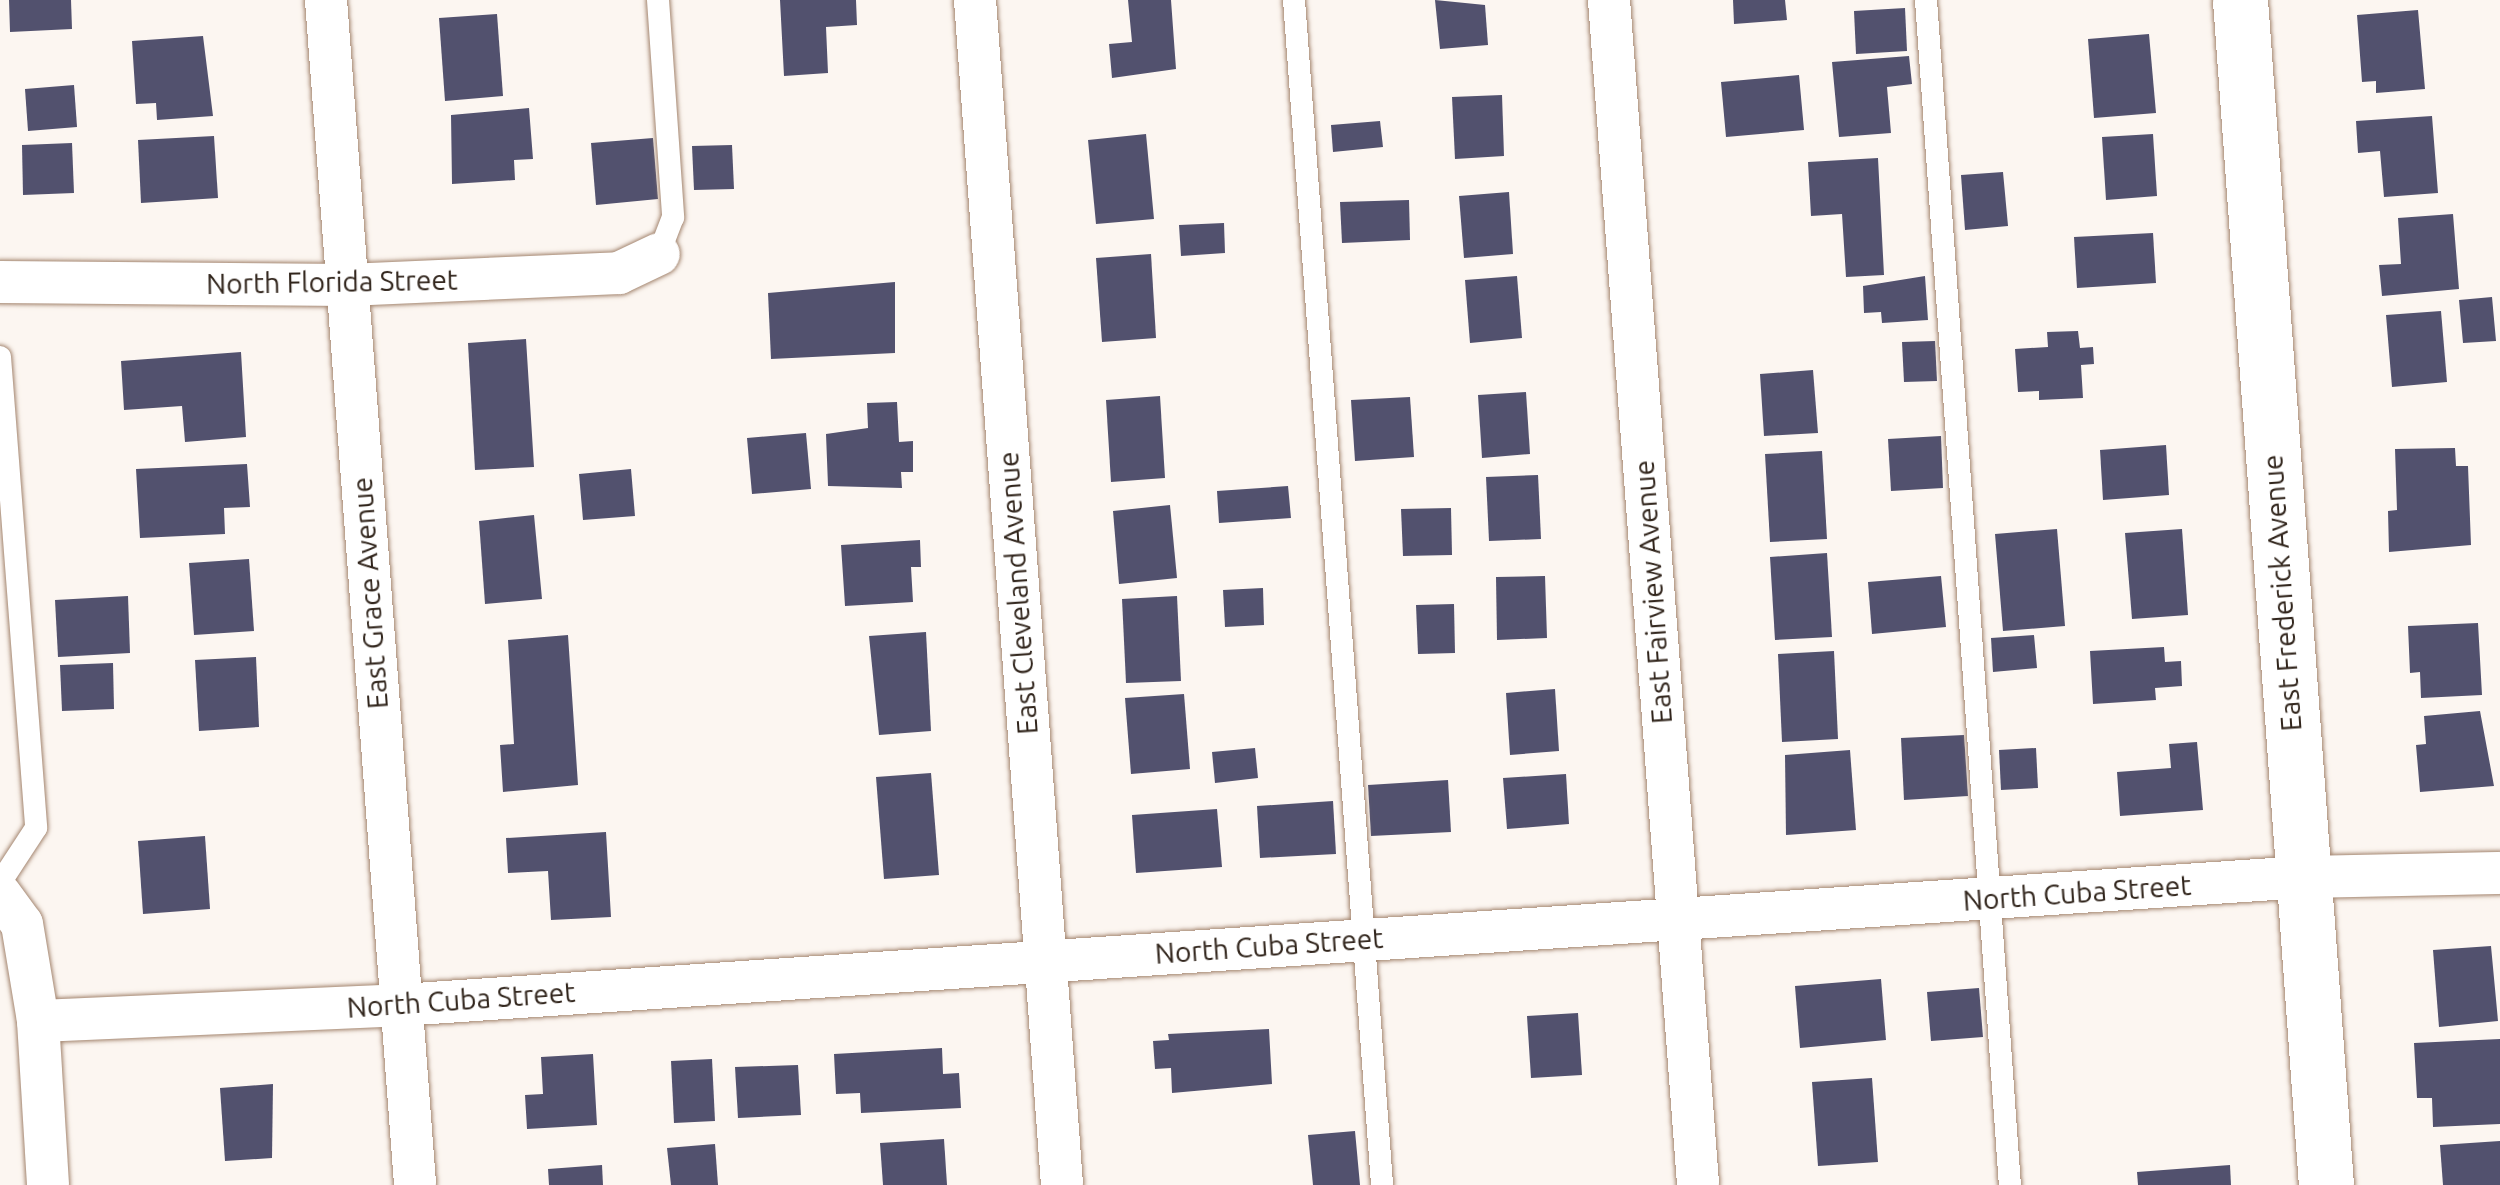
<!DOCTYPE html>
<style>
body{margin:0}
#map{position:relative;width:2500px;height:1185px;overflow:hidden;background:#fcf6f1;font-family:Ubuntu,sans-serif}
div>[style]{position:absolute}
.building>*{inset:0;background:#52516e}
.roads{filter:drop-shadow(0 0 2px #a48670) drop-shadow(0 0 2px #a48670)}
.lane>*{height:22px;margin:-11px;padding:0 11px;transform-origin:11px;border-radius:11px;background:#fff}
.street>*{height:42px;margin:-21px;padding:0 21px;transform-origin:21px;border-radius:21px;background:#fff}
.secondary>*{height:55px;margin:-27.5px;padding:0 27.5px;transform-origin:27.5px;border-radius:27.5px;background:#fff}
span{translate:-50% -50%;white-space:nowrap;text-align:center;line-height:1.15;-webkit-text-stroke:10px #fff;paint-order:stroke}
.street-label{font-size:28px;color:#31251c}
</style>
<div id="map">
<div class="building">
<div style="clip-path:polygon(9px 0,71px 0,72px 29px,10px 32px)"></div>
<div style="clip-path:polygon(780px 0,856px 0,857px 25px,826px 27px,828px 73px,784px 76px)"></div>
<div style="clip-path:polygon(1128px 0,1171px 0,1176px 69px,1112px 78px,1109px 44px,1132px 42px)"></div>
<div style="clip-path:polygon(1435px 0,1485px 5px,1488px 45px,1440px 49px)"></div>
<div style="clip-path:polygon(1733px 0,1785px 0,1787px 20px,1734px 24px)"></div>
<div style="clip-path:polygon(1905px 8px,1907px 51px,1856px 54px,1854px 11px)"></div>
<div style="clip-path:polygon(2418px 10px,2425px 89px,2376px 93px,2376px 81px,2362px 82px,2357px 15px)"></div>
<div style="clip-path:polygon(497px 14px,503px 96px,445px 101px,439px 18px)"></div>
<div style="clip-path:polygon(2149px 34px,2156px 113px,2094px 118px,2088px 39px)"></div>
<div style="clip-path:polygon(203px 36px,213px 116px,157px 120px,156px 103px,136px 104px,132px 41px)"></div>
<div style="clip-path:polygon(1909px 56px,1912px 84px,1887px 87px,1891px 133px,1839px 137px,1832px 62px)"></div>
<div style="clip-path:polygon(1799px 75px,1804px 130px,1726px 137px,1721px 82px)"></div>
<div style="clip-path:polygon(74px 85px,77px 127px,28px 131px,25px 89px)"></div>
<div style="clip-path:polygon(1502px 95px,1504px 156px,1455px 159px,1452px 97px)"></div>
<div style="clip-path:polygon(529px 108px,533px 159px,514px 160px,515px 180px,452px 184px,451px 115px)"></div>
<div style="clip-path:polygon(2432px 116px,2438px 193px,2384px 197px,2380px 151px,2358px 153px,2356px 121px)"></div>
<div style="clip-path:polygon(1380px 121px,1383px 147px,1333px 152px,1331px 125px)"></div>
<div style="clip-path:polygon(1146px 134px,1154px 219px,1096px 224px,1088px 140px)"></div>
<div style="clip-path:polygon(2153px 134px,2157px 196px,2106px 200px,2102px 137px)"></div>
<div style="clip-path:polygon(214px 136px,218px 198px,141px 203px,138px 140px)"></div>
<div style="clip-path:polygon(653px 138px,658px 199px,596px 205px,591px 143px)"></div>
<div style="clip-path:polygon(72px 143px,74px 193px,23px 195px,22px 145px)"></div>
<div style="clip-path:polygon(732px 145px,734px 189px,694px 190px,692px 146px)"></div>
<div style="clip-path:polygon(1878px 158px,1884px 275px,1846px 277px,1842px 214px,1811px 216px,1808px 162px)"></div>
<div style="clip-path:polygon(2003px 172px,2008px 226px,1965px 230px,1961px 175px)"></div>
<div style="clip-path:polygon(1509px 192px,1513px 254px,1464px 258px,1459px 196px)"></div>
<div style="clip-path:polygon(1409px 200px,1410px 240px,1342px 243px,1340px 202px)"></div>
<div style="clip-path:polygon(2453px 214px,2459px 289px,2382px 296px,2379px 265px,2401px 264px,2398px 218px)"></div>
<div style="clip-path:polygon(1224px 223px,1225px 253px,1181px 256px,1179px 225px)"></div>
<div style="clip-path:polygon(2153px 233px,2156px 283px,2077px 288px,2074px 237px)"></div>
<div style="clip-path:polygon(1151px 254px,1156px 338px,1102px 342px,1096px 258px)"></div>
<div style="clip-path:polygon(1517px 276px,1522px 338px,1470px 343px,1465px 280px)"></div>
<div style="clip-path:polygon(1925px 276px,1928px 320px,1882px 323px,1881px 312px,1864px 313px,1863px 286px)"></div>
<div style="clip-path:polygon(895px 282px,895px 353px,771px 359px,768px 293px)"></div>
<div style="clip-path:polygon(2492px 297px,2496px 341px,2463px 343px,2459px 300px)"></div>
<div style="clip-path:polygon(2441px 311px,2447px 382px,2392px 387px,2386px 315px)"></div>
<div style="clip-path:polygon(2078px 331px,2080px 348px,2093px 347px,2094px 364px,2081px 365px,2083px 398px,2039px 400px,2039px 391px,2018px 392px,2015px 349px,2048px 347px,2047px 332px)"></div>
<div style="clip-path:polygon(526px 339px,534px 467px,475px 470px,468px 343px)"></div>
<div style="clip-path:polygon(1935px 341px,1937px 381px,1904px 382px,1902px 342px)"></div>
<div style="clip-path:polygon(241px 352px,246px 437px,185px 442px,182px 406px,124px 410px,121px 361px)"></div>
<div style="clip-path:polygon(1813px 370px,1818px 433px,1764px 436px,1760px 374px)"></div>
<div style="clip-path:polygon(1526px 392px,1530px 454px,1482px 458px,1478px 395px)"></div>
<div style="clip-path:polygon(1160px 396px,1165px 478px,1111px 482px,1106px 400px)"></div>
<div style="clip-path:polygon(1410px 397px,1414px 457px,1355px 461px,1351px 400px)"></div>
<div style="clip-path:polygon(897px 402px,899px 442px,913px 441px,913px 472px,901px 472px,902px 488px,828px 486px,826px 434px,868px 428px,867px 403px)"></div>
<div style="clip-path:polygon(806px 433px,811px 489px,752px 494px,747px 438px)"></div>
<div style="clip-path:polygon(1941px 436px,1943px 488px,1891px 491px,1888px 439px)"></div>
<div style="clip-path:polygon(2166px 445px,2169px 495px,2103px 500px,2100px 450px)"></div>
<div style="clip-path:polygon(2455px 448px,2456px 466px,2468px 466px,2471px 545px,2389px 552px,2388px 511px,2397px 510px,2395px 449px)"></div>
<div style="clip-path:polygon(1822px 451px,1827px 539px,1770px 542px,1765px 454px)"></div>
<div style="clip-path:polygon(247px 464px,250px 507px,224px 508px,225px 534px,140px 538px,136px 469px)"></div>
<div style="clip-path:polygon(631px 469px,635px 516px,583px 520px,579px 474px)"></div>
<div style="clip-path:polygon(1538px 475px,1541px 539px,1489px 541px,1486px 477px)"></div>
<div style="clip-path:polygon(1288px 486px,1291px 518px,1219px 523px,1217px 491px)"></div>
<div style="clip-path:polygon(1170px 505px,1177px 578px,1119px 584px,1113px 511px)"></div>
<div style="clip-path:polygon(1451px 508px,1452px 555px,1403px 556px,1401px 509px)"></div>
<div style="clip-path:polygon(534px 515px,542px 599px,485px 604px,479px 521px)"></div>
<div style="clip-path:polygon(2057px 529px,2065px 626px,2003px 631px,1995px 534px)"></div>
<div style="clip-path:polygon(2182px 529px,2188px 615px,2132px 619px,2125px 533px)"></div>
<div style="clip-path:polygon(920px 540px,921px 567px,911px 567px,913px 602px,845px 606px,841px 545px)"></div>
<div style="clip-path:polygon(1827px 553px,1832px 637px,1775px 640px,1770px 557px)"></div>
<div style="clip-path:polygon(249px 559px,254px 631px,194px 635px,189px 563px)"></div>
<div style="clip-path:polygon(1545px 576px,1547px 638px,1497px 640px,1496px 577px)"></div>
<div style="clip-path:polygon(1941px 576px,1946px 627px,1872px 634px,1868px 582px)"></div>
<div style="clip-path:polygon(1263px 588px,1264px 625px,1225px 627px,1223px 590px)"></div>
<div style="clip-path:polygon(128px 596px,130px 653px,58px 657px,55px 600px)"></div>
<div style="clip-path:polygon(1177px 596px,1181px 681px,1126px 683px,1122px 599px)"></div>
<div style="clip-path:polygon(1454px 604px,1455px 653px,1418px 654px,1416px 605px)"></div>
<div style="clip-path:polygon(2478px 623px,2482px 695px,2421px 698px,2420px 672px,2410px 673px,2408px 626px)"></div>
<div style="clip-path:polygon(926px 632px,931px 731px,879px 735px,869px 636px)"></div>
<div style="clip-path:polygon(568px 635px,578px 785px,503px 792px,500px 745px,514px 744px,508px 640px)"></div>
<div style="clip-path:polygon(2034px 635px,2037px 668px,1993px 672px,1991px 638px)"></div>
<div style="clip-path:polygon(2164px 647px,2165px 662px,2181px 661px,2182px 686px,2155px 688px,2156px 700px,2093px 704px,2090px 651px)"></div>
<div style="clip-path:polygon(1834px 651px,1838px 739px,1782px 742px,1778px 654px)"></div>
<div style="clip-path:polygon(256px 657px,259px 727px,199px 731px,195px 660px)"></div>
<div style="clip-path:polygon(113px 663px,114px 709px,62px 711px,60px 665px)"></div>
<div style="clip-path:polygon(1555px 689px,1559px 751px,1510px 755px,1506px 693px)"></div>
<div style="clip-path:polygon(1184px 694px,1190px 769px,1131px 774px,1125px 698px)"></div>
<div style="clip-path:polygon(2480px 711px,2494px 786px,2420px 792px,2416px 745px,2426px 744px,2424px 716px)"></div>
<div style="clip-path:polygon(1964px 735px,1968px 796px,1904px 800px,1901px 738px)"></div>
<div style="clip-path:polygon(2197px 742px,2203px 810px,2120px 816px,2117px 772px,2171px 768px,2169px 744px)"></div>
<div style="clip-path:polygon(1255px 748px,1258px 778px,1215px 783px,1212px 752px)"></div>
<div style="clip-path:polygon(2036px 748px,2038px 788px,2001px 790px,1999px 750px)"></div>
<div style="clip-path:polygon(1850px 750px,1856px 830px,1786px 835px,1785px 755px)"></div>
<div style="clip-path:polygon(931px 773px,939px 875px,884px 879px,876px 777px)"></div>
<div style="clip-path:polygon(1566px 774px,1569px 824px,1507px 829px,1503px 778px)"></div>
<div style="clip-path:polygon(1448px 780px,1451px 832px,1371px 836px,1368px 785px)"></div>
<div style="clip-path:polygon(1333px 801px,1336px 854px,1260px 858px,1257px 806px)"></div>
<div style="clip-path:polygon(1217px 809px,1222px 867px,1136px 873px,1132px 815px)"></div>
<div style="clip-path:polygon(606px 832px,611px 917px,551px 920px,548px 871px,508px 873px,506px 838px)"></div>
<div style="clip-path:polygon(205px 836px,210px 909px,143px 914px,138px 841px)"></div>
<div style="clip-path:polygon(2491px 946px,2498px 1021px,2439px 1027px,2433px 950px)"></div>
<div style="clip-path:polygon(1881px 979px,1886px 1040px,1800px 1048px,1795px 986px)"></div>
<div style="clip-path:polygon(1979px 988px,1983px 1037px,1931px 1041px,1927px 992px)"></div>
<div style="clip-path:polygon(1578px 1013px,1582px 1075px,1531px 1078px,1527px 1016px)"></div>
<div style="clip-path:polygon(1269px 1029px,1272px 1084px,1172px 1093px,1171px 1068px,1155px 1069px,1153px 1041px,1169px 1040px,1168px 1034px)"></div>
<div style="clip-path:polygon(2500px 1039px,2500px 1124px,2433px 1127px,2432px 1098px,2417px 1098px,2414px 1043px)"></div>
<div style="clip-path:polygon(942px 1048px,943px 1074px,959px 1073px,961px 1108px,861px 1113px,860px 1093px,836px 1094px,834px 1054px)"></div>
<div style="clip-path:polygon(593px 1054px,597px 1125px,527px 1129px,525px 1095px,543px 1094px,541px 1057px)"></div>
<div style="clip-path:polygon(712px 1059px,715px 1121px,674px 1123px,671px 1061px)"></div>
<div style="clip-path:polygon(798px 1065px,801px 1115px,738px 1118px,735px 1067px)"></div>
<div style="clip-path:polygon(1872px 1078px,1878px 1162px,1818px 1166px,1812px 1082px)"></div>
<div style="clip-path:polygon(273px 1084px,272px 1158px,225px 1161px,220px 1088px)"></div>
<div style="clip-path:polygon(1355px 1131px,1360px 1185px,1313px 1185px,1308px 1135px)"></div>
<div style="clip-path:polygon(944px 1139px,947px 1185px,883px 1185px,880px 1143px)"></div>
<div style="clip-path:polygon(2500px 1141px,2500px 1185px,2443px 1185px,2440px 1145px)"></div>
<div style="clip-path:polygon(715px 1144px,718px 1185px,671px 1185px,667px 1148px)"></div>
<div style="clip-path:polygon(602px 1165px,603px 1185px,549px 1185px,548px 1169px)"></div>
<div style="clip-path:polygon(2230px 1165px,2231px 1185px,2138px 1185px,2137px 1172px)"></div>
</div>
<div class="roads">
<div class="lane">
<div style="left:658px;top:0;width:218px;rotate:86deg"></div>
<div style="left:673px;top:217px;width:40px;rotate:111deg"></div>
<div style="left:1294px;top:0;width:1188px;rotate:85.75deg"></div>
<div style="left:1926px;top:0;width:1188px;rotate:85.95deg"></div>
<div style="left:0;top:357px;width:472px;rotate:85.6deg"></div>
<div style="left:36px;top:828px;width:66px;rotate:123.2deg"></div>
</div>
<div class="street">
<div style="left:326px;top:0;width:1188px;rotate:85.7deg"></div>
<div style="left:975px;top:0;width:1188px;rotate:85.8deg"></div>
<div style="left:1609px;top:0;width:1188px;rotate:85.7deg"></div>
<div style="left:0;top:282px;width:347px;rotate:0.5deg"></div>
<div style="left:347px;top:285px;width:272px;rotate:-2.5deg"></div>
<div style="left:619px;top:273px;width:44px;rotate:-25.4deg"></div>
<div style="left:0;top:894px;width:37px;rotate:54deg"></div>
<div style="left:22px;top:924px;width:98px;rotate:80.6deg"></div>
<div style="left:38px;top:1021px;width:164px;rotate:86.5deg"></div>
<div style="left:38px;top:1021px;width:363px;rotate:-2.5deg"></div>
<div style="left:401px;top:1005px;width:1906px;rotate:-3.85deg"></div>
<div style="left:2303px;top:877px;width:197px;rotate:-1.2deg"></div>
</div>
<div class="secondary">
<div style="left:2240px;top:0;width:1188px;rotate:85.85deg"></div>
</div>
</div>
<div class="street-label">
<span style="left:332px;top:282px;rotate:-1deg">North Florida Street</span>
<span style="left:1653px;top:592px;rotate:-94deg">East Fairview Avenue</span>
<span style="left:370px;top:593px;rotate:-94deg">East Grace Avenue</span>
<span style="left:1018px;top:593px;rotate:-94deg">East Cleveland Avenue</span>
<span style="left:2282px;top:593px;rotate:-94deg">East Frederick Avenue</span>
<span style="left:2077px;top:893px;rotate:-4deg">North Cuba Street</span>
<span style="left:1269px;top:946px;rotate:-4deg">North Cuba Street</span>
<span style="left:461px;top:1000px;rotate:-4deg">North Cuba Street</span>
</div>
</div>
